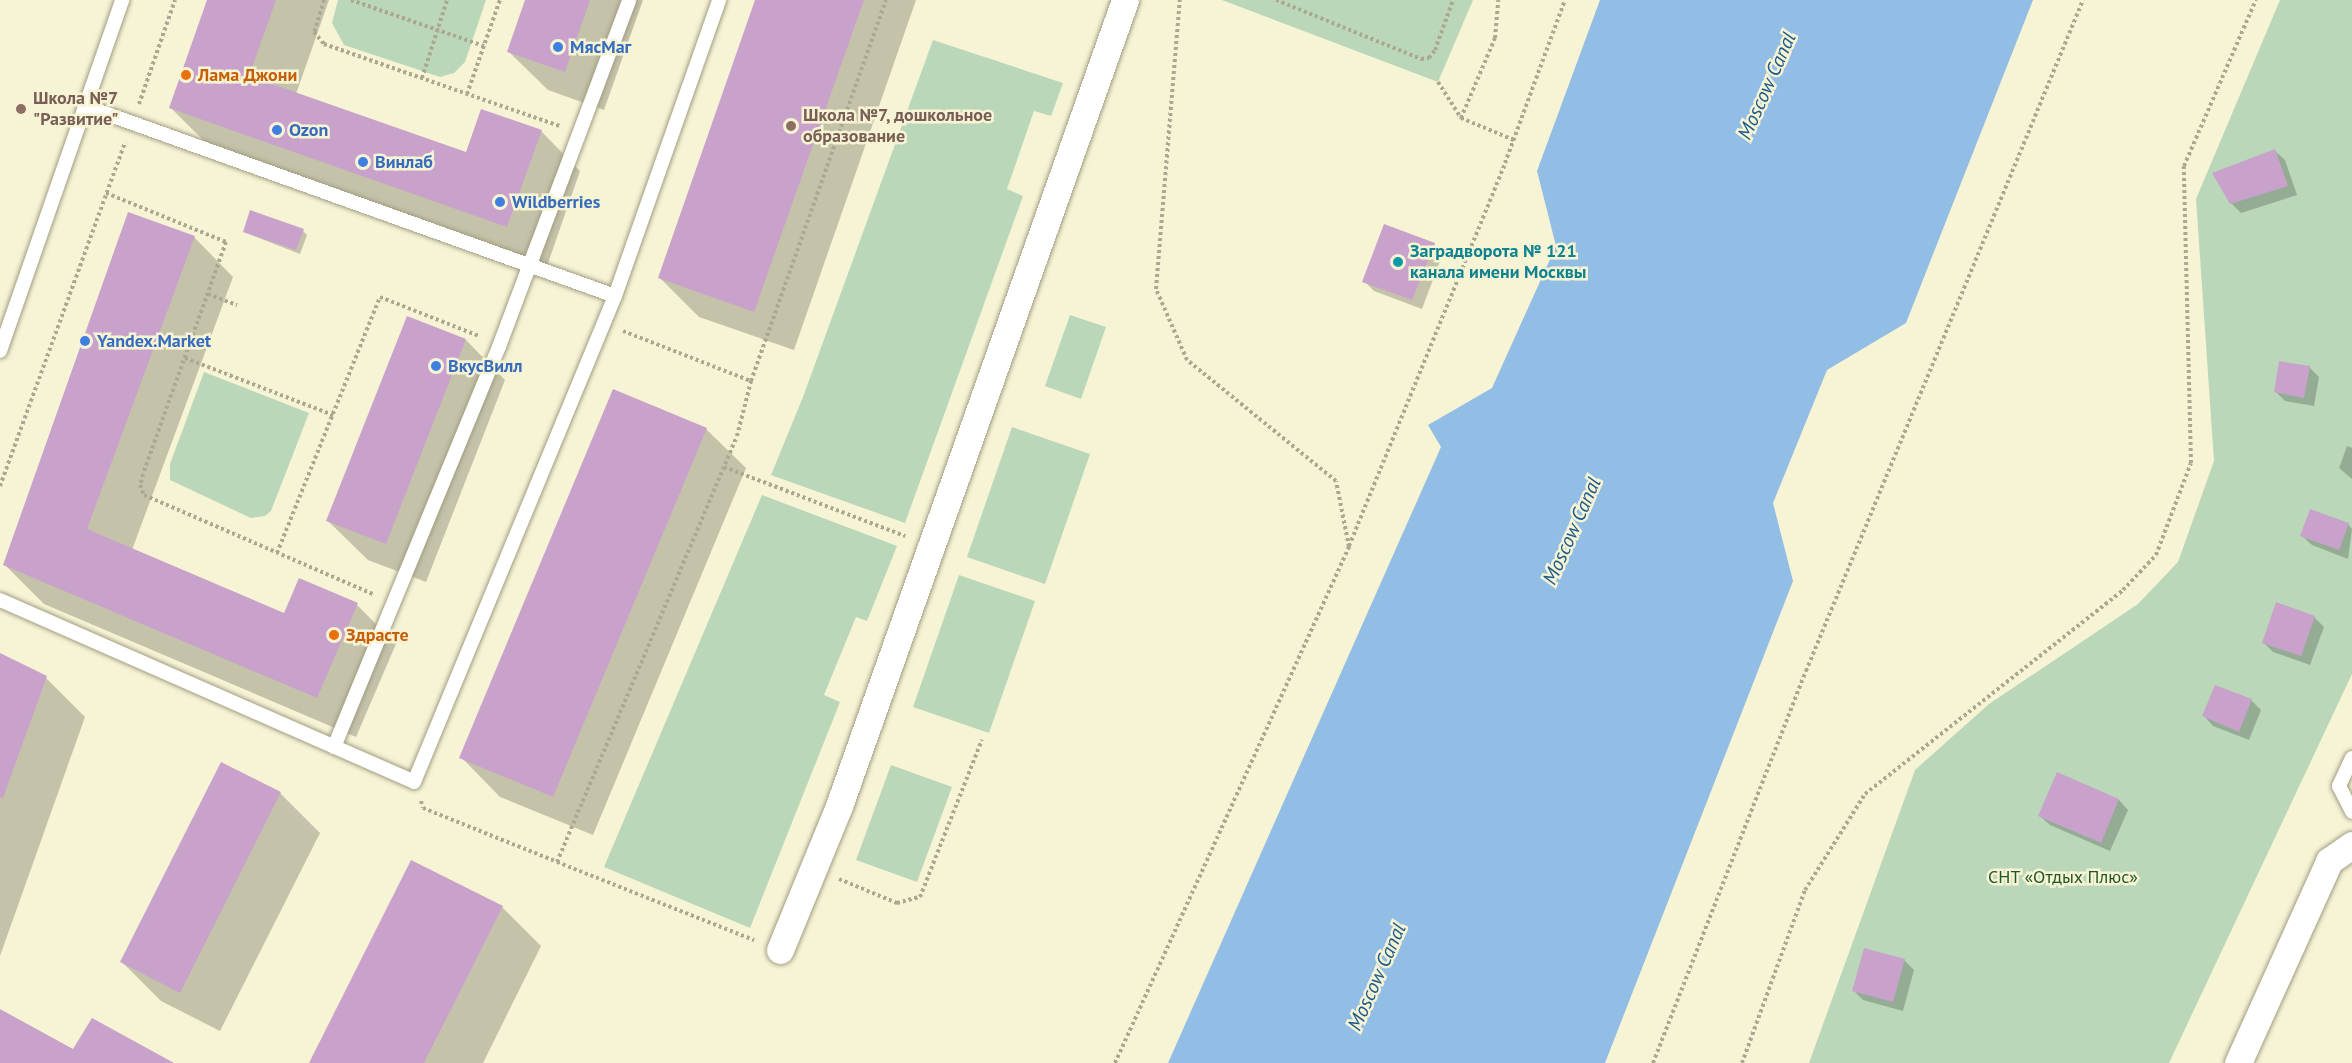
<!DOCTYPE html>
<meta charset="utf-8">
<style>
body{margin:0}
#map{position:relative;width:2352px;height:1063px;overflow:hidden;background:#f7f3d5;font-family:"PT Sans",sans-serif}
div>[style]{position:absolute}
.green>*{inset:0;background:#bad8b9}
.water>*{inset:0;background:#92bde4}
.shadow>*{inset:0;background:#0003}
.building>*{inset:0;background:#c8a2cb}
.path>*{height:4px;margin-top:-2px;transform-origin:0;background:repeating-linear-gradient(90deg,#aba791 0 3px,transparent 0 6px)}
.roads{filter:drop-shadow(0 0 2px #a19d81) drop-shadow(0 0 2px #a19d81)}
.lane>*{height:14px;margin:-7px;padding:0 7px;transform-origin:7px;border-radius:7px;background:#fff}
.street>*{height:27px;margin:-13.5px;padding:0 13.5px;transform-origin:13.5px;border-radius:13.5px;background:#fff}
.dots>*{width:16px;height:16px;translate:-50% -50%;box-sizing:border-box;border:3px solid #f7f3d5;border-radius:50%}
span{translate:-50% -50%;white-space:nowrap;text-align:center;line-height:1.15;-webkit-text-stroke:5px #f7f3d5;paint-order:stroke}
.shop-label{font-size:18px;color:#366cbe;font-weight:700}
.left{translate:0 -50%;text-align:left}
.food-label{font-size:18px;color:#c56008;font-weight:700}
.education-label{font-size:18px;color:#785e54;font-weight:700}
.culture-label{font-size:18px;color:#0d838f;font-weight:700}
.park-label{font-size:18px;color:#205823}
.water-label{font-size:20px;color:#195a8a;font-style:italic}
</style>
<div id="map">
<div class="green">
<div style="clip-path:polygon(338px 0,486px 0,465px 62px,454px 73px,440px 77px,344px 45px,332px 23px)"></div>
<div style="clip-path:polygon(1222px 0,1473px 0,1438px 82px)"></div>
<div style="clip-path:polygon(2280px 0,2352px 0,2352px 674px,2169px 1063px,1809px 1063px,1915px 770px,1989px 704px,2138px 604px,2178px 562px,2214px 461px,2196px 199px)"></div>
<div style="clip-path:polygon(933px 40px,1063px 83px,1051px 116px,1034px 111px,1007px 189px,1023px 196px,905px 523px,771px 475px,803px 397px)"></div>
<div style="clip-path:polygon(1070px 315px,1106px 327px,1081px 399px,1045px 386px)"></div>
<div style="clip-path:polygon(204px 372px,309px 413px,271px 511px,265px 516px,251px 518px,170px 480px,170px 464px)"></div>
<div style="clip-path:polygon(1012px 427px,1090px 454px,1045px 584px,967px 557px)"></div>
<div style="clip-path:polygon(762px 495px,897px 546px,867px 621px,856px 617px,824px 695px,840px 702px,750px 928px,604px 867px)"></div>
<div style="clip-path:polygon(959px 575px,1035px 601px,989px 733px,913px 707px)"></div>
<div style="clip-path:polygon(891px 765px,952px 787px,917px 882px,856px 860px)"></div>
</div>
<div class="water">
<div style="clip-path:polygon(1600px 0,2033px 0,1906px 323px,1827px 370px,1773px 503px,1793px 581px,1605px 1063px,1168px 1063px,1441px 447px,1428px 425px,1492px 388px,1556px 246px,1537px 171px)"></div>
</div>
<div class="shadow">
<div style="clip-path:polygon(209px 0,329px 0,296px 94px,467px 154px,541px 131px,580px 171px,547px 266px,210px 147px,171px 108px)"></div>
<div style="clip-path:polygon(526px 0,643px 0,604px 110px,548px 90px,508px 51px)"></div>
<div style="clip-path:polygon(757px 0,916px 0,794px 350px,699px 317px,659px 277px)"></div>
<div style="clip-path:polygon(2275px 151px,2285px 160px,2297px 195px,2241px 213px,2231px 203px)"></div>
<div style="clip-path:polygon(303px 231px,307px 235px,300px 254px,244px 232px)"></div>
<div style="clip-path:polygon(194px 237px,233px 277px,132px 550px,284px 615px,357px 605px,396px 644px,356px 737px,44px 604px,4px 564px)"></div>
<div style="clip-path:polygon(1434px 244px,1443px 253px,1422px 309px,1374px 291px,1364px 281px)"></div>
<div style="clip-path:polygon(408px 318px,466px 340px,505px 380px,426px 582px,368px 560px,328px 521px)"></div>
<div style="clip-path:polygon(2309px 367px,2319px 377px,2314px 406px,2285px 401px,2276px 392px)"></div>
<div style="clip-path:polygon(706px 429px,746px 468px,593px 835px,500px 797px,461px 757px)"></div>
<div style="clip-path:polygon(2347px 446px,2352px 448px,2352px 479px,2339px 468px)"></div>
<div style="clip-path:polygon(2348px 524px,2352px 529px,2348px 559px,2312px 545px,2302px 536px)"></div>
<div style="clip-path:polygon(2314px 617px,2324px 627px,2310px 665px,2273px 652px,2263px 642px)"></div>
<div style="clip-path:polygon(0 655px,46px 678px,85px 717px,0 956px)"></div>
<div style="clip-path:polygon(2251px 700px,2261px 710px,2249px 740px,2213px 726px,2204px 716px)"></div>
<div style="clip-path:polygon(222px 764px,280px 793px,320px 833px,220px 1031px,161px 1001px,122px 962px)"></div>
<div style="clip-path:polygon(2057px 774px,2119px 800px,2128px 810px,2110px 851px,2050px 825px,2040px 816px)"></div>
<div style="clip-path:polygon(502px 907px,541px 946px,483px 1063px,311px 1063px)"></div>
<div style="clip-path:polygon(1904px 960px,1914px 970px,1903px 1011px,1863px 1000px,1853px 990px)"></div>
</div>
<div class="building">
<div style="clip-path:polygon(207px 0,276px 0,249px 76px,466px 152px,481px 109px,542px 130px,507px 227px,169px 108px)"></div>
<div style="clip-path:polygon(525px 0,590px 0,565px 72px,507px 52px)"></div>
<div style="clip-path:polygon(755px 0,864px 0,754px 312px,658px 278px)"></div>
<div style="clip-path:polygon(2275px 149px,2288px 186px,2230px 204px,2212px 173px)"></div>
<div style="clip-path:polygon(250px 210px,304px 229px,296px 250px,243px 232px)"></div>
<div style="clip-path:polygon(128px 212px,195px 236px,87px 529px,284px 613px,299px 578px,358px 603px,317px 698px,3px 565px)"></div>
<div style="clip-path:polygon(1384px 224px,1435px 243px,1412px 300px,1362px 282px)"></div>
<div style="clip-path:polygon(407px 316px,466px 339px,386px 544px,326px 521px)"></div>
<div style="clip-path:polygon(2279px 361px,2310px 366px,2304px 398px,2274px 392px)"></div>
<div style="clip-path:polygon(613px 389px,707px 428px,553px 797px,459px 758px)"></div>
<div style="clip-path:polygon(2310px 509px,2349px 523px,2339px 550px,2300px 536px)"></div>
<div style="clip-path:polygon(2276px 602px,2315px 616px,2301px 656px,2262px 643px)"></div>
<div style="clip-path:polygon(0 653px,47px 676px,3px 798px,0 797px)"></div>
<div style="clip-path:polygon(2215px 685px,2252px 699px,2239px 732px,2202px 716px)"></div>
<div style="clip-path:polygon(221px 762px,281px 792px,180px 993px,120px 962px)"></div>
<div style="clip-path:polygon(2057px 772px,2119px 799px,2101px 843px,2038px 816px)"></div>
<div style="clip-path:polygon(411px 860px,503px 906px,424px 1063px,309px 1063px)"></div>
<div style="clip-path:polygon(1864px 948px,1905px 959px,1893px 1002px,1852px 991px)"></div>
<div style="clip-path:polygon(0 1009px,73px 1049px,92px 1018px,174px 1063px,0 1063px)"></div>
</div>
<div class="path">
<div style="left:324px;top:0;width:34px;rotate:107deg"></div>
<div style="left:314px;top:32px;width:16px;rotate:50deg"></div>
<div style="left:324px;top:44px;width:250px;rotate:19.2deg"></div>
<div style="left:351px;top:0;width:141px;rotate:19.1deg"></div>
<div style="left:1276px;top:0;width:157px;rotate:22.1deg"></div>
<div style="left:1421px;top:59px;width:8px;rotate:-7deg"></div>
<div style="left:1429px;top:58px;width:10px;rotate:-53deg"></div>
<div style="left:1435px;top:50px;width:53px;rotate:-70.2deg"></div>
<div style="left:422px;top:78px;width:82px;rotate:-72.2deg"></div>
<div style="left:1438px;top:82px;width:43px;rotate:57.4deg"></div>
<div style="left:1461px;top:118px;width:57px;rotate:22.5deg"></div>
<div style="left:467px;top:94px;width:100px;rotate:-70.7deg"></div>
<div style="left:139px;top:104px;width:110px;rotate:-70.9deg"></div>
<div style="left:1461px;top:118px;width:87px;rotate:-67deg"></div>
<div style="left:1495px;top:38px;width:38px;rotate:-85deg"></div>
<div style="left:106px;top:193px;width:130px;rotate:22.2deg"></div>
<div style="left:226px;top:242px;width:246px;rotate:109.7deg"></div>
<div style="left:143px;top:474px;width:11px;rotate:105deg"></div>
<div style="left:140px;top:485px;width:11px;rotate:68deg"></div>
<div style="left:144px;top:495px;width:252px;rotate:23.4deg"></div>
<div style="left:208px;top:294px;width:31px;rotate:21deg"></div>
<div style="left:623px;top:331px;width:137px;rotate:21.3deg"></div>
<div style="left:751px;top:381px;width:404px;rotate:-70.5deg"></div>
<div style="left:185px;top:358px;width:159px;rotate:21.1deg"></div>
<div style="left:724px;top:467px;width:194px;rotate:20.9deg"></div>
<div style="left:0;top:486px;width:366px;rotate:-70deg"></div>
<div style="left:1349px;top:546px;width:414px;rotate:-67.8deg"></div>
<div style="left:1505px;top:163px;width:174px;rotate:-69.8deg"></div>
<div style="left:277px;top:553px;width:276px;rotate:-68.1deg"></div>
<div style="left:380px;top:297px;width:106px;rotate:21.5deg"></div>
<div style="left:421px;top:801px;width:7px;rotate:74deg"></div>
<div style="left:423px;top:808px;width:144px;rotate:21.9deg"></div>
<div style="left:557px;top:862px;width:462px;rotate:-67.1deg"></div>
<div style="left:737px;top:436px;width:57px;rotate:-75.7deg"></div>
<div style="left:557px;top:862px;width:212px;rotate:21.6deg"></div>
<div style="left:839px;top:879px;width:63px;rotate:22.5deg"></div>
<div style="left:897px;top:903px;width:24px;rotate:-15deg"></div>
<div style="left:920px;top:897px;width:169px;rotate:-68.5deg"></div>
<div style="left:1115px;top:1063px;width:567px;rotate:-65.61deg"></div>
<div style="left:1349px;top:547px;width:67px;rotate:-101.1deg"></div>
<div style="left:1336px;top:481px;width:192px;rotate:-140.9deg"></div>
<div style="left:1187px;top:360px;width:77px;rotate:-113.6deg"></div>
<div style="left:1156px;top:289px;width:290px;rotate:-85.3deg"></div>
<div style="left:1653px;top:1063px;width:421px;rotate:-68.7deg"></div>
<div style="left:1806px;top:671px;width:726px;rotate:-67.57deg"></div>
<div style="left:1742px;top:1063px;width:184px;rotate:-70deg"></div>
<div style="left:1805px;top:890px;width:113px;rotate:-58deg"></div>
<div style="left:1865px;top:794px;width:329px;rotate:-38.3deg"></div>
<div style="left:2123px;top:590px;width:48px;rotate:-46.7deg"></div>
<div style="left:2156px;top:555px;width:98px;rotate:-69.2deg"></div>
<div style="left:2191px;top:463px;width:297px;rotate:-91.4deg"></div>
<div style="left:2184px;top:166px;width:181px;rotate:-66.6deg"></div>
</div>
<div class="roads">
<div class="lane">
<div style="left:85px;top:106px;width:563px;rotate:19.72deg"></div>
<div style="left:615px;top:296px;width:314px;rotate:-70.6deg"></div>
<div style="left:0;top:351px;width:372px;rotate:-70.8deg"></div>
<div style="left:0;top:600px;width:452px;rotate:23.7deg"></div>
<div style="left:414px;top:782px;width:526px;rotate:-67.53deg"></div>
<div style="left:334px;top:747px;width:436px;rotate:-67.6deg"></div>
<div style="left:500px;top:344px;width:367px;rotate:-69.4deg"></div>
<div style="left:2352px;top:758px;width:31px;rotate:115deg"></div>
<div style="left:2339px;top:786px;width:29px;rotate:63deg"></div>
</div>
<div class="street">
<div style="left:780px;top:950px;width:156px;rotate:-67.7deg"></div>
<div style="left:839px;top:806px;width:855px;rotate:-70.46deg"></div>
<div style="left:2238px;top:1063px;width:222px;rotate:-65.7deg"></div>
<div style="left:2329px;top:861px;width:28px;rotate:-35deg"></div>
</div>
</div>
<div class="dots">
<div style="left:558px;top:47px;background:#3f7fe0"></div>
<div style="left:186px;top:75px;background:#e8710a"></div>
<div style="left:21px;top:109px;background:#8d6e63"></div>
<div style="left:791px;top:126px;background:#8d6e63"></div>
<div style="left:277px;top:130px;background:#3f7fe0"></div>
<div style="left:363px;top:162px;background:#3f7fe0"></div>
<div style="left:500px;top:202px;background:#3f7fe0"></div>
<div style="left:1398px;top:262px;background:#0f9aa8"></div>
<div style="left:85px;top:341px;background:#3f7fe0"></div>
<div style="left:436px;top:366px;background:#3f7fe0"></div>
<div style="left:334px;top:635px;background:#e8710a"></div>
</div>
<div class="shop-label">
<span class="left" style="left:570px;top:47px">МясМаг</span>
<span class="left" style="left:289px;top:130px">Ozon</span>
<span class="left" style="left:375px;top:162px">Винлаб</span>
<span class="left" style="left:512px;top:202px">Wildberries</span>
<span class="left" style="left:97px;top:341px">Yandex.Market</span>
<span class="left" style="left:448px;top:366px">ВкусВилл</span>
</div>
<div class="food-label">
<span class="left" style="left:198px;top:75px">Лама Джони</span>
<span class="left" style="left:346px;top:635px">Здрасте</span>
</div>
<div class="education-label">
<span class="left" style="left:33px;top:109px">Школа №7<br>"Развитие"</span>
<span class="left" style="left:803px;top:126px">Школа №7, дошкольное<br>образование</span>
</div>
<div class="culture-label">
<span class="left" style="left:1410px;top:262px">Заградворота № 121<br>канала имени Москвы</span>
</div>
<div class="park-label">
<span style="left:2063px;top:877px">СНТ «Отдых Плюс»</span>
</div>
<div class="water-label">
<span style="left:1767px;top:86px;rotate:-66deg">Moscow Canal</span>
<span style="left:1572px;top:531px;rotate:-66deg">Moscow Canal</span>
<span style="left:1377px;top:977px;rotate:-66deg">Moscow Canal</span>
</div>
</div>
